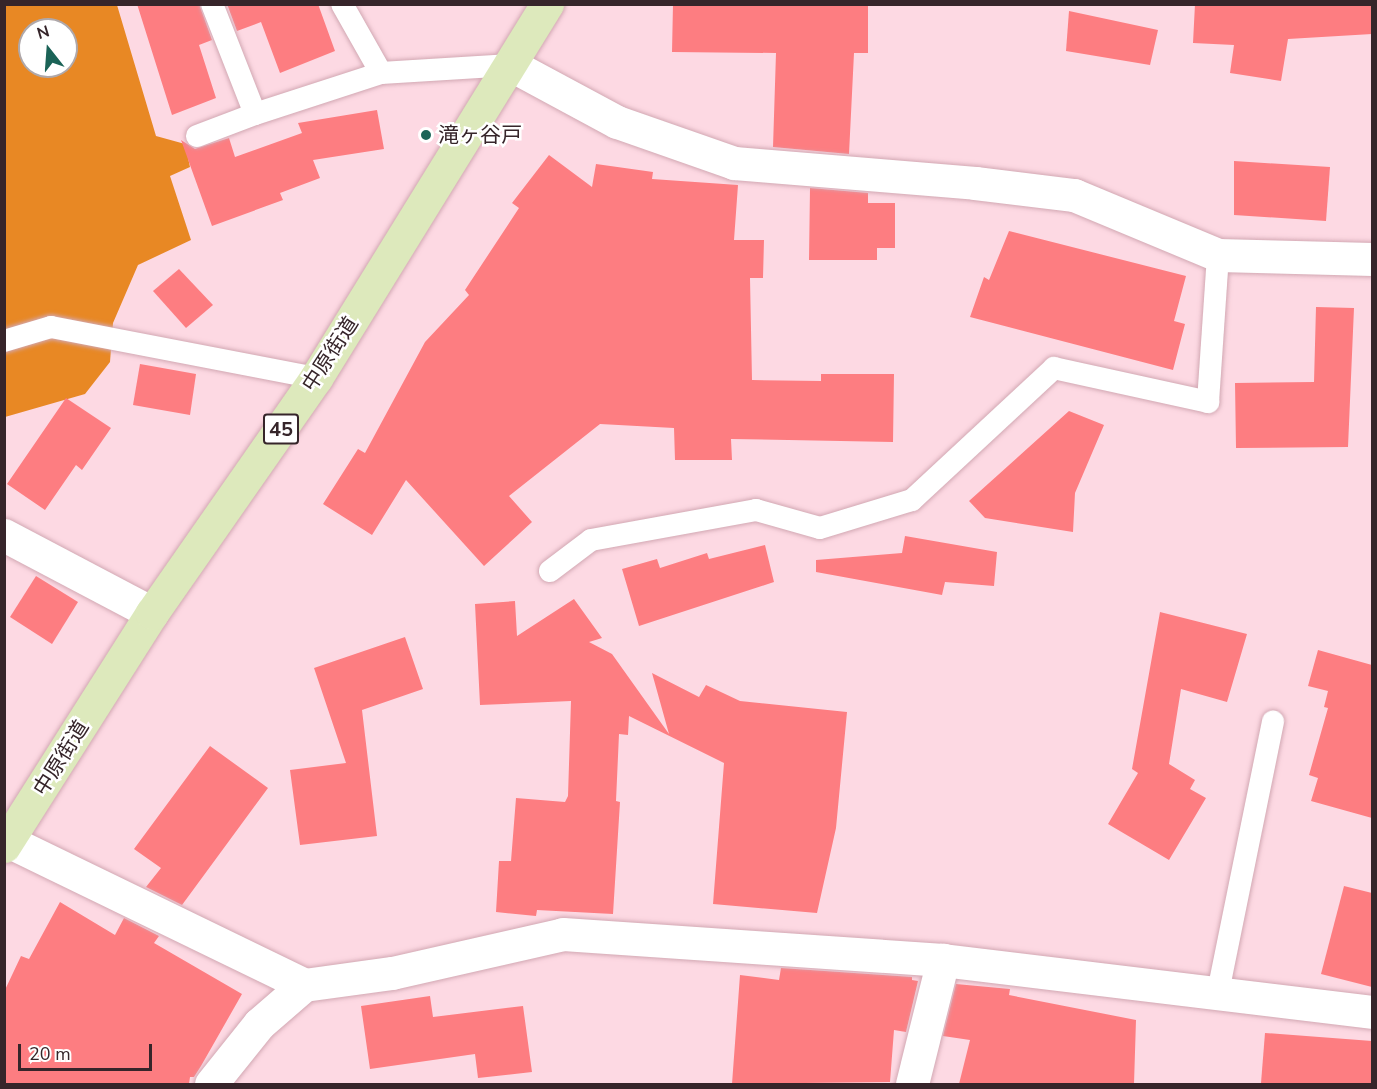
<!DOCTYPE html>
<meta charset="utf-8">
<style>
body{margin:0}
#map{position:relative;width:1377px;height:1089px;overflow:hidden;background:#fdd9e3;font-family:"Nunito Sans","Noto Sans JP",sans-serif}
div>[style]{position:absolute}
.forest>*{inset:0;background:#e88824}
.building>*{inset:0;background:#fd7d81}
.roads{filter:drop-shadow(0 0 2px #d2a8b3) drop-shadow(0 0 2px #d2a8b3)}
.service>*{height:22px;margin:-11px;padding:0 11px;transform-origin:11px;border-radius:11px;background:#fff}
.minor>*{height:33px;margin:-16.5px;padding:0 16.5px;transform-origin:16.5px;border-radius:16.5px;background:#fff}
.primary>*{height:33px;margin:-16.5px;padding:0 16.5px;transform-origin:16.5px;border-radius:16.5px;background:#dde9bc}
.dots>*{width:16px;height:16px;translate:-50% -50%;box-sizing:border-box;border:3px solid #fff;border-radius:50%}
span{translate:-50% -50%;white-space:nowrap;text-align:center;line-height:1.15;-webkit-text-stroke:5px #fff;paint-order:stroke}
.shield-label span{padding:2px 4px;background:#fff;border:2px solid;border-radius:4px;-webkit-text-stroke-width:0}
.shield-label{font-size:20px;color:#36252a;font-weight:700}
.poi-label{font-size:21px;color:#36252a}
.left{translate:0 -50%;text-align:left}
.street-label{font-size:21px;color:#36252a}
.frame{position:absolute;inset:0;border:6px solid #36252a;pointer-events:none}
.north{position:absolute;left:18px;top:18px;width:60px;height:60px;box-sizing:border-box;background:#fff;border:2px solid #afa8aa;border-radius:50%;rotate:343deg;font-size:16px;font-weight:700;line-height:24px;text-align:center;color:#36252a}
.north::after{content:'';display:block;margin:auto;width:21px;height:27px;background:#1b6357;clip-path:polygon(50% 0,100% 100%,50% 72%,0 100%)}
.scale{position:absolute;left:18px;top:1044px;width:134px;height:27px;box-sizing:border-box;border:3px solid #36252a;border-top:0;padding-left:8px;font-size:18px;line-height:21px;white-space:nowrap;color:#36252a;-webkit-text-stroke:4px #fff;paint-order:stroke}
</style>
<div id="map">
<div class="forest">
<div style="clip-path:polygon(evenodd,5px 5px,117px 5px,156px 136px,185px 144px,190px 167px,170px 176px,191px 240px,138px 265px,113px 323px,110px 362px,85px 394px,5px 417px,5px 5px,30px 30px,66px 30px,66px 66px,30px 66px,30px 30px)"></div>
</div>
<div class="building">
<div style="clip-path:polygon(137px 4px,199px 4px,212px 40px,199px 45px,216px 98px,172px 115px)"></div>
<div style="clip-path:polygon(227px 4px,318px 4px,335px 51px,280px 73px,261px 22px,237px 31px)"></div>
<div style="clip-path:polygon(673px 4px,868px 4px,868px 53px,854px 53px,849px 154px,773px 147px,776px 53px,672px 52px)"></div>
<div style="clip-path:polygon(1195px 4px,1372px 4px,1372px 34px,1288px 39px,1281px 81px,1230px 73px,1234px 45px,1193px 43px)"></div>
<div style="clip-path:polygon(1069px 11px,1158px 30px,1150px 65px,1066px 51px)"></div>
<div style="clip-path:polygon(377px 110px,384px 149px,313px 160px,320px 178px,280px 193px,283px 200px,212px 226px,181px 140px,195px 149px,229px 138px,235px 157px,302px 133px,298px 123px)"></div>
<div style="clip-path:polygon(549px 155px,592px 187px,596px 164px,653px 172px,652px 179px,738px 185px,734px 240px,764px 240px,763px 278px,750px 278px,752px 380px,821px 381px,821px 374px,894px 374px,893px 442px,731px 439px,732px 460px,675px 460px,674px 428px,600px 424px,509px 496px,532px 522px,484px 566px,406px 480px,372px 535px,323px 504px,358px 449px,365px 453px,425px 342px,469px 295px,465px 290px,519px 208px,512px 203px)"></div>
<div style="clip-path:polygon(1234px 161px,1330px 167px,1326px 221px,1234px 215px)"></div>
<div style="clip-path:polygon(810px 188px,868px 193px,868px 203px,895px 203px,895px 248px,877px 248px,877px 260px,809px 260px)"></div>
<div style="clip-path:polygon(1009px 231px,1186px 276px,1174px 321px,1185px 324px,1173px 370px,970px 317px,984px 277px,989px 280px)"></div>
<div style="clip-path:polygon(179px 269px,213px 305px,186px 328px,153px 291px)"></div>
<div style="clip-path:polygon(1316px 307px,1354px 308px,1348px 447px,1236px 448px,1235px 383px,1314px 382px)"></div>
<div style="clip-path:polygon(140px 364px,196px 374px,190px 415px,133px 405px)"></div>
<div style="clip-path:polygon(66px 398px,111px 428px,82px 470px,76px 465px,45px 510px,7px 484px)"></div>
<div style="clip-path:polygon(1069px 411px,1104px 425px,1075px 493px,1073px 532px,985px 518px,969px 501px)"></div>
<div style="clip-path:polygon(905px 536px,997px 552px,994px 586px,945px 582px,942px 595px,816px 572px,816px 560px,902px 553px)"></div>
<div style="clip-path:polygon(765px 545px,774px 582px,639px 626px,622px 569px,657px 559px,660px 568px,707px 553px,709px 559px)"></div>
<div style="clip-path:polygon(36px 576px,78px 602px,52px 644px,10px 617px)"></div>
<div style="clip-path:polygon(574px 599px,602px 638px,589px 642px,612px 654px,669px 734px,652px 673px,699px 697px,706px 685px,740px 701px,847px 712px,836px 828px,817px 913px,713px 904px,724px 763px,629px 716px,628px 735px,619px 734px,616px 801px,620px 802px,613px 914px,537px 910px,536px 916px,496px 912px,499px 861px,511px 861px,516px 798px,565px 802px,568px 796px,571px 701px,480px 705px,475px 604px,515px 601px,517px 636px)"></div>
<div style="clip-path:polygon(1160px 612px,1247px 634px,1227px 702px,1181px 689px,1169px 764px,1195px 780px,1190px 789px,1206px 798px,1169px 860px,1108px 824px,1138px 773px,1132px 769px)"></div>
<div style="clip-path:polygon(405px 637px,423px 689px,362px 710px,377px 836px,300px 845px,290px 770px,346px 763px,314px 668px)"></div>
<div style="clip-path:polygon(1318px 650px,1372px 665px,1372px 818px,1311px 801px,1318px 778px,1309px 775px,1328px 708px,1324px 707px,1328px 691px,1308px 686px)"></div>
<div style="clip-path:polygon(210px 746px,268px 788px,182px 905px,146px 887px,161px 868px,134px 849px)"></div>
<div style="clip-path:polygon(1344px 886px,1372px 893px,1372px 987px,1321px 974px)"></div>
<div style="clip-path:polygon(60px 902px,115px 935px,124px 918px,159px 936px,154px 943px,242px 994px,201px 1066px,194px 1077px,190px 1077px,189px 1084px,4px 1084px,4px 992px,21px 956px,29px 959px)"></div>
<div style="clip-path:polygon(781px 968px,912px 977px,912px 980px,918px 981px,906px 1032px,894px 1030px,890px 1082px,732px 1084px,740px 975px,779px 980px)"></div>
<div style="clip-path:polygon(956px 984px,1010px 989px,1009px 995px,1136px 1020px,1134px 1084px,959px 1084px,970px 1040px,943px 1036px)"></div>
<div style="clip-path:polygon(430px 996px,433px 1017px,523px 1006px,532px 1072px,478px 1078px,475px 1054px,370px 1069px,361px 1006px)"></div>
<div style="clip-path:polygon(1265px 1033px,1372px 1041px,1372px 1084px,1261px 1083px)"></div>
</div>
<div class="roads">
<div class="service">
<div style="left:212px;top:4px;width:118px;rotate:68.6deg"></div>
<div style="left:255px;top:114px;width:133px;rotate:-18deg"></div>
<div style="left:342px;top:4px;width:79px;rotate:60.5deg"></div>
<div style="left:381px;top:73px;width:130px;rotate:-3.5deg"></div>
<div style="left:197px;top:136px;width:62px;rotate:-20.8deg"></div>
<div style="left:4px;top:341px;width:49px;rotate:-16.6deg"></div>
<div style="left:51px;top:327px;width:270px;rotate:10.9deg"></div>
<div style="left:550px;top:571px;width:51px;rotate:-37.1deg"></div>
<div style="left:591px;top:540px;width:168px;rotate:-10.3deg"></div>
<div style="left:756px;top:510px;width:66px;rotate:15.7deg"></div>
<div style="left:820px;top:528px;width:96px;rotate:-16.9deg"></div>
<div style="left:912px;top:500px;width:194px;rotate:-42.9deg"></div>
<div style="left:1054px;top:368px;width:158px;rotate:12.4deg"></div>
<div style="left:1208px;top:402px;width:147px;rotate:-86.1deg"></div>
<div style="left:1218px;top:992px;width:276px;rotate:-78.5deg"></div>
</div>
<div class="minor">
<div style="left:511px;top:65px;width:120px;rotate:28.3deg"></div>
<div style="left:617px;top:122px;width:124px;rotate:19.3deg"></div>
<div style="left:734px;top:163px;width:242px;rotate:4.7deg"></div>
<div style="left:975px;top:183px;width:100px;rotate:6.9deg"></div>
<div style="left:1074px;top:195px;width:156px;rotate:22.6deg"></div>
<div style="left:1218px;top:255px;width:154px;rotate:1.5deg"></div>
<div style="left:4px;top:535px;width:167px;rotate:27.8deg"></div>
<div style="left:8px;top:841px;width:329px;rotate:25.9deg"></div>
<div style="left:211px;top:1084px;width:77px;rotate:-51.3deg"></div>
<div style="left:259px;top:1024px;width:60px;rotate:-40.9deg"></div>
<div style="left:304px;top:985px;width:89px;rotate:-7.8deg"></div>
<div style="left:392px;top:973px;width:175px;rotate:-12.8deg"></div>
<div style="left:563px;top:934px;width:381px;rotate:3.9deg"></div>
<div style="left:912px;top:1084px;width:128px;rotate:-76deg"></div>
<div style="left:943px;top:960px;width:432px;rotate:6.9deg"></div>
</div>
<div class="primary">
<div style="left:4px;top:846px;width:276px;rotate:-57.6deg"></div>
<div style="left:152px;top:613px;width:287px;rotate:-55.1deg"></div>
<div style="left:316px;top:378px;width:440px;rotate:-58.3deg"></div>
</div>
</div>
<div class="dots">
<div style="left:426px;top:135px;background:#1b6357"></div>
</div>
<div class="shield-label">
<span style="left:281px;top:429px">45</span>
</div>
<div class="poi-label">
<span class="left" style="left:438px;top:135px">滝ヶ谷戸</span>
</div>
<div class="street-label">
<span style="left:330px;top:354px;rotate:-57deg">中原街道</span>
<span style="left:61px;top:758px;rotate:-58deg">中原街道</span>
</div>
<div class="frame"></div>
<div class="north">N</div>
<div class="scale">20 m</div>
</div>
